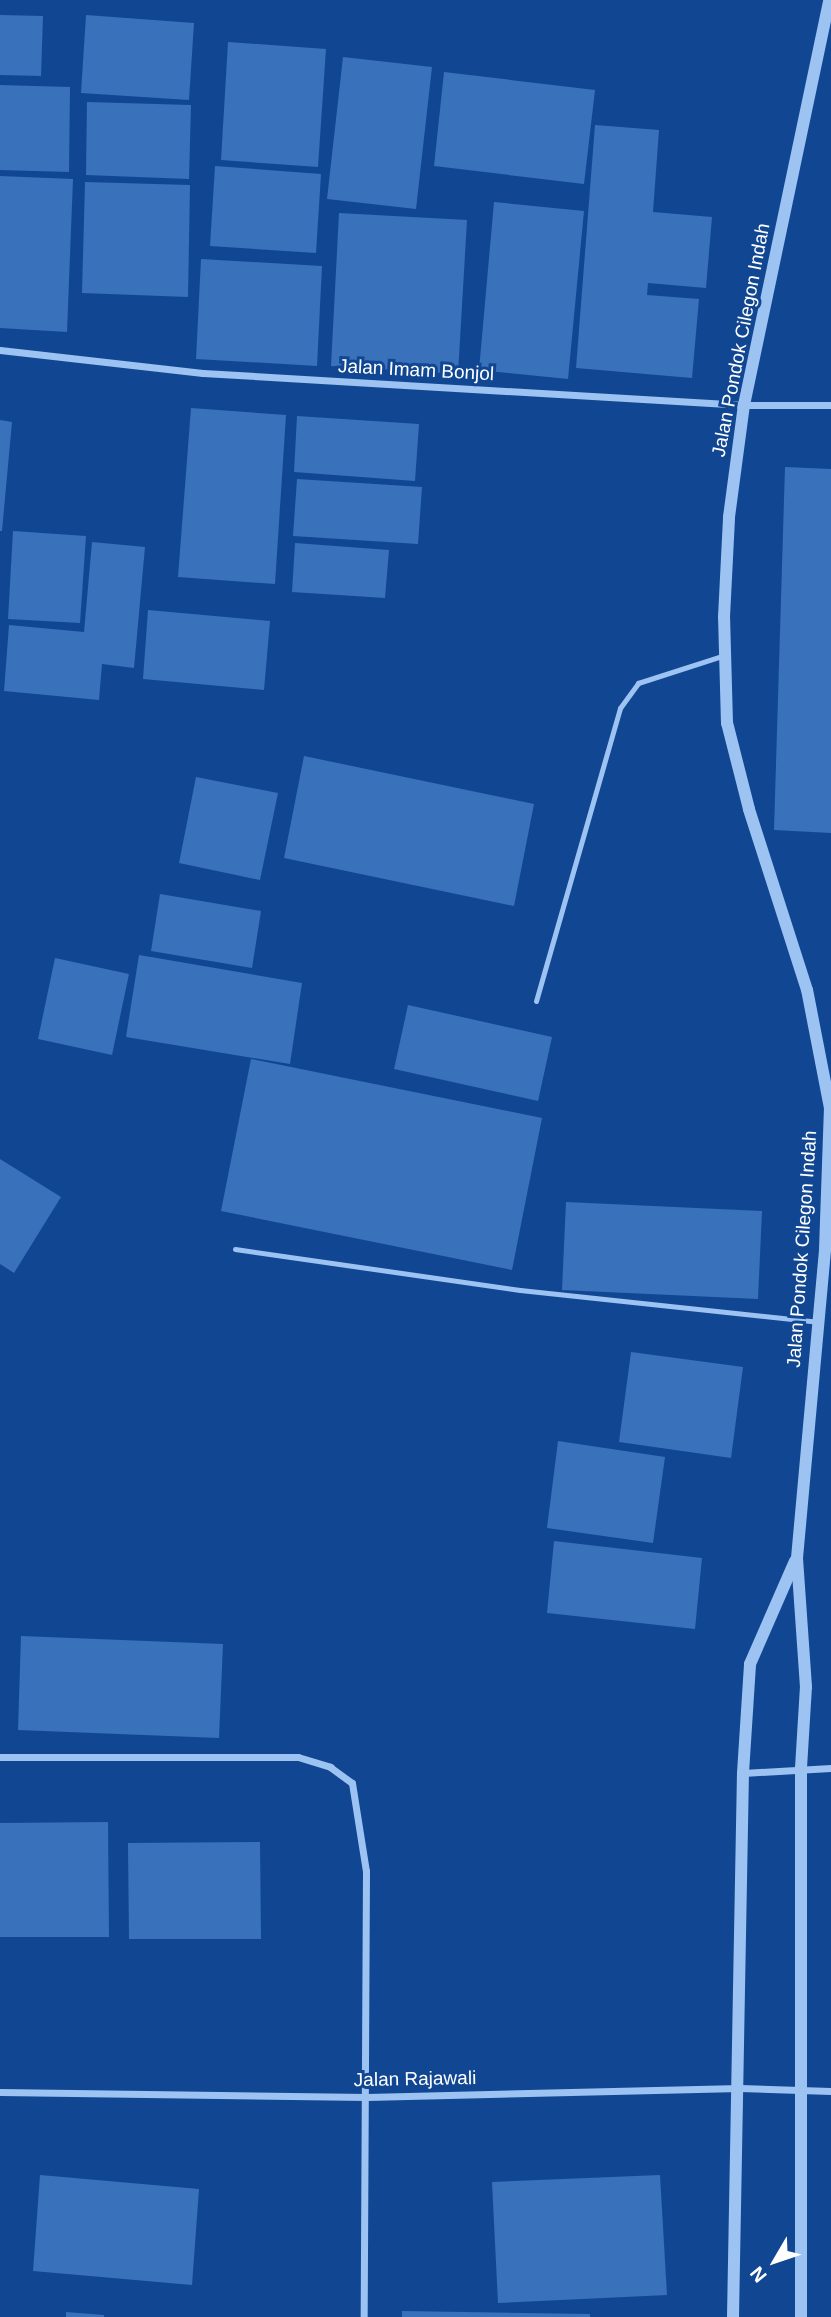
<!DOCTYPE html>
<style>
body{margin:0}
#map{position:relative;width:831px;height:2317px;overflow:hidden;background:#114792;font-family:Arial,sans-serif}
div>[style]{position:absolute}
.building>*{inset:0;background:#3971bb}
.service>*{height:5px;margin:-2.5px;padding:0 2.5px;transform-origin:2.5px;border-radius:2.5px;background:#9dc3f3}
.minor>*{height:7px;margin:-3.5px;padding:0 3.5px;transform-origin:3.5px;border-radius:3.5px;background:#9dc3f3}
.tertiary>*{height:12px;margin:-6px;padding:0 6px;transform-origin:6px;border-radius:6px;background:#9dc3f3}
span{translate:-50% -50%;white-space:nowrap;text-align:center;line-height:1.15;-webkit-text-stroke:6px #114792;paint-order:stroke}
.street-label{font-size:19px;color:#fff}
.north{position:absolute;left:740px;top:2226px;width:70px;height:70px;-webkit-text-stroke:5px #114792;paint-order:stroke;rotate:231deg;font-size:19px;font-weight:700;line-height:28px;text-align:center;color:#fff}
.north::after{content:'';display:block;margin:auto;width:24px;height:32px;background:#fff;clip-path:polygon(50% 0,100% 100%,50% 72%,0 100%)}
</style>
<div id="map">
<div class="building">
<div style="clip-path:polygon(0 15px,43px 16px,41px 76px,0 75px)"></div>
<div style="clip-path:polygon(86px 15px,194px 23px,189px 100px,81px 93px)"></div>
<div style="clip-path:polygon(228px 42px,326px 49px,318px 167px,221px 160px)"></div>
<div style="clip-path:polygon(343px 57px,432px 67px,416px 209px,327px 199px)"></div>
<div style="clip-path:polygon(444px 72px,595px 90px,584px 184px,434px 166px)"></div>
<div style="clip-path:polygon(0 85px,70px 87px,69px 172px,0 170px)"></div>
<div style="clip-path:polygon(87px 102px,191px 105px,189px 179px,86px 175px)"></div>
<div style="clip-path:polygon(595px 125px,659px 130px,653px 212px,712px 217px,706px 288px,648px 283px,647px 295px,699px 299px,692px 378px,576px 368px)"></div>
<div style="clip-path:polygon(215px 166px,321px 174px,316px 253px,210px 246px)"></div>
<div style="clip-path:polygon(0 176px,73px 179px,67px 332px,0 328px)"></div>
<div style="clip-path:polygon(85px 182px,190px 185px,188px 297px,82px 293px)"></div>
<div style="clip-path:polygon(494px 202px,584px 211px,568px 379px,479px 370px)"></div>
<div style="clip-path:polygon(339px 213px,467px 220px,458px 374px,331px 366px)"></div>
<div style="clip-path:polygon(201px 259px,322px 266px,317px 366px,196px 359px)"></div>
<div style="clip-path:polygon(191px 408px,286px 415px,275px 584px,178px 577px)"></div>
<div style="clip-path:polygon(297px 416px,419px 424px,415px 481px,294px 472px)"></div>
<div style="clip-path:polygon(0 420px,12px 422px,2px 531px,0 531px)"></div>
<div style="clip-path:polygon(785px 467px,831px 469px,831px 833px,774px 830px)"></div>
<div style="clip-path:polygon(297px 479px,422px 487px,418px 544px,293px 536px)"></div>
<div style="clip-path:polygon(13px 531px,86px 536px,80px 623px,8px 619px)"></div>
<div style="clip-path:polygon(92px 542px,145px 547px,134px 668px,102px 664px,99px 700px,4px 691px,9px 625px,84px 632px)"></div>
<div style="clip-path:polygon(295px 543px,389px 550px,385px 598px,292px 592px)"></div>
<div style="clip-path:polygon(148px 610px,270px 621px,264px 690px,143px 679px)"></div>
<div style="clip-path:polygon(304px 756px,534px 804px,514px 906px,284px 858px)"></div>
<div style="clip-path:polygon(196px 777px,278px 793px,260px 880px,179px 863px)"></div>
<div style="clip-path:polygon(160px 894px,261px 911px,252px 968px,151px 951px)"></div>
<div style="clip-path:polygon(139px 955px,302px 983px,290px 1064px,126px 1037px)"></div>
<div style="clip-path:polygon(55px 958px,129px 974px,112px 1055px,38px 1039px)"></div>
<div style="clip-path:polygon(408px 1005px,552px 1037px,538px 1101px,394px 1069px)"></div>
<div style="clip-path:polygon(251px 1059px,542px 1118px,512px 1270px,221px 1211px)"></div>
<div style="clip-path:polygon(0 1159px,61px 1197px,14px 1273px,0 1264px)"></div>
<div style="clip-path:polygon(566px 1202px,762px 1211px,758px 1299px,562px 1290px)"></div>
<div style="clip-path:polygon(631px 1352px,743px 1367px,731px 1458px,619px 1442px)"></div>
<div style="clip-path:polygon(558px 1441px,665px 1457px,653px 1543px,547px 1528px)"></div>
<div style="clip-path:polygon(554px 1541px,702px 1558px,695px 1629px,547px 1613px)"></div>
<div style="clip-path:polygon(21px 1636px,223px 1644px,219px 1738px,18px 1730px)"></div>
<div style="clip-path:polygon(108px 1822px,109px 1937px,0 1937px,0 1823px)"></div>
<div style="clip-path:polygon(260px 1842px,261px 1939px,129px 1939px,128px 1843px)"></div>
<div style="clip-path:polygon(40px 2175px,199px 2189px,192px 2285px,33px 2271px)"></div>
<div style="clip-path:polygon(660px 2175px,667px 2295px,498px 2303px,492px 2182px)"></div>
<div style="clip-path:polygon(402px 2311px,590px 2314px,590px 2317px,402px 2317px)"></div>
<div style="clip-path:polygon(66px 2312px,104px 2315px,104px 2317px,66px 2317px)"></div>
</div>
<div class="service">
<div style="left:536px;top:1001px;width:305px;rotate:-74deg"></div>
<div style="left:620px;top:708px;width:31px;rotate:-54deg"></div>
<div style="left:638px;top:683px;width:91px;rotate:-17.8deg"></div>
<div style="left:235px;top:1249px;width:288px;rotate:8.2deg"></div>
<div style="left:520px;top:1290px;width:299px;rotate:6.1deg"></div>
</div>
<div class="minor">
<div style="left:0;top:350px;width:204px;rotate:6.5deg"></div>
<div style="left:203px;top:373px;width:542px;rotate:3.39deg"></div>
<div style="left:744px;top:405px;width:87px"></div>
<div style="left:0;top:1757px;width:298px"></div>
<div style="left:298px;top:1757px;width:34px;rotate:17deg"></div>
<div style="left:330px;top:1767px;width:27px;rotate:36deg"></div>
<div style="left:352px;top:1783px;width:89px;rotate:81deg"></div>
<div style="left:366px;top:1871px;width:446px;rotate:90.3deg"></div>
<div style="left:743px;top:1773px;width:88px;rotate:-3.3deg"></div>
<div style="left:0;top:2092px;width:367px;rotate:0.8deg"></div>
<div style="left:367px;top:2097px;width:373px;rotate:-1.4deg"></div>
<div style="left:740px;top:2088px;width:91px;rotate:1.9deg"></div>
</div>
<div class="tertiary">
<div style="left:733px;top:2317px;width:544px;rotate:-88.95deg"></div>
<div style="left:743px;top:1773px;width:109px;rotate:-86.3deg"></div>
<div style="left:750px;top:1664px;width:112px;rotate:-66.4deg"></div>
<div style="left:801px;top:2317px;width:549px;rotate:-90deg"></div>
<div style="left:801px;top:1768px;width:81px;rotate:-86.5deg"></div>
<div style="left:806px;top:1687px;width:129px;rotate:-94deg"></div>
<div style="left:797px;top:1558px;width:309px;rotate:-84.8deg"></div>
<div style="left:825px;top:1250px;width:142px;rotate:-88deg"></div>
<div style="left:830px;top:1108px;width:120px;rotate:-101deg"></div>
<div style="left:807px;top:990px;width:190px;rotate:-107.8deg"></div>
<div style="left:749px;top:809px;width:89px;rotate:-104.3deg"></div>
<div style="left:727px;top:723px;width:106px;rotate:-91.6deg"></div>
<div style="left:724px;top:617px;width:100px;rotate:-87.1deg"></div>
<div style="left:729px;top:517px;width:113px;rotate:-82.4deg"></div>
<div style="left:744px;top:405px;width:414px;rotate:-78.1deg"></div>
</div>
<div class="street-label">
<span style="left:741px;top:340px;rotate:-79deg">Jalan Pondok Cilegon Indah</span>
<span style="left:416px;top:370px;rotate:3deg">Jalan Imam Bonjol</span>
<span style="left:802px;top:1249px;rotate:-86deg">Jalan Pondok Cilegon Indah</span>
<span style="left:415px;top:2079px;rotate:-1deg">Jalan Rajawali</span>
</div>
<div class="north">N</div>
</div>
